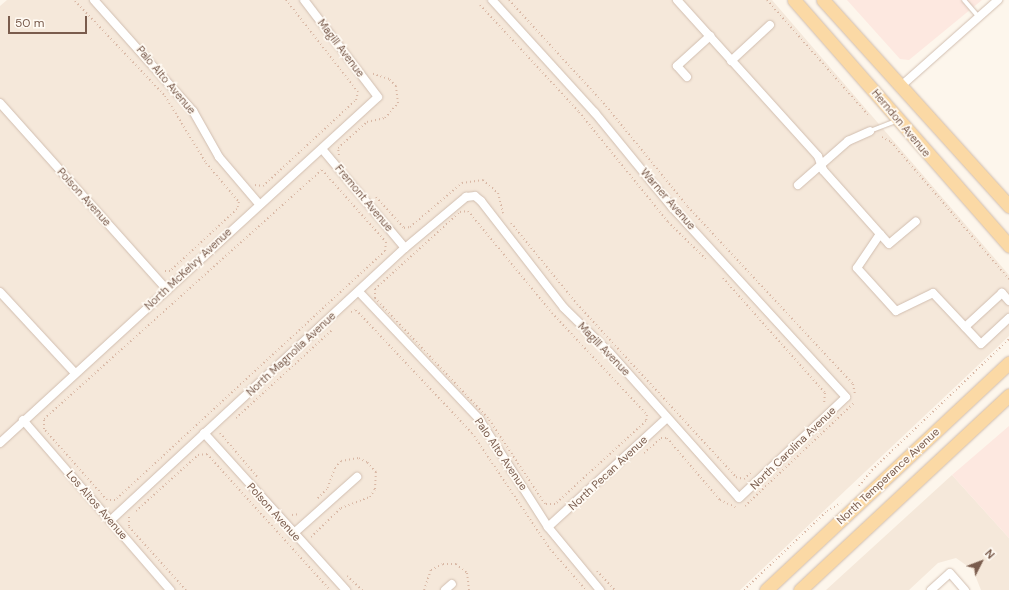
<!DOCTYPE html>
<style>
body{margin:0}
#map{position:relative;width:1009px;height:590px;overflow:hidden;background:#fdf6ec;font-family:"DM Sans",sans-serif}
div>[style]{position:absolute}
.residential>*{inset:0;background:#f5e8da}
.commercial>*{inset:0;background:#fde8e0}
.path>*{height:2px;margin-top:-1px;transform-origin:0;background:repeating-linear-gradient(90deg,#d9b8a5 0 1px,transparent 0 4px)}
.roads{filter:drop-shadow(0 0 1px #d1beb0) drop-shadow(0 0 1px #d1beb0)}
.service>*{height:4px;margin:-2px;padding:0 2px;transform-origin:2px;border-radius:2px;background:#fff}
.minor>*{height:8px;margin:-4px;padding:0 4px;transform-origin:4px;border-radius:4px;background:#fff}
.primary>*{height:13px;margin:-6.5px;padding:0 6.5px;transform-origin:6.5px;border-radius:6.5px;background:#fbd9a5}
span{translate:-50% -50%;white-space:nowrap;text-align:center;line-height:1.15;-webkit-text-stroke:3.5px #fffaf3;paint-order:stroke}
.street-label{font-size:11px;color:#7a5c4d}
.north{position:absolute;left:961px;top:542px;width:40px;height:40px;-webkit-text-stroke:3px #fffaf3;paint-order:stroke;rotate:48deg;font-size:11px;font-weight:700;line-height:16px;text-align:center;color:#7a5c4d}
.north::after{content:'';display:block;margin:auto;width:14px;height:18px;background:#7a5c4d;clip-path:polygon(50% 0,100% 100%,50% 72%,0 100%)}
.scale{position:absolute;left:8px;top:16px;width:79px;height:18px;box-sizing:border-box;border:2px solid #7a5c4d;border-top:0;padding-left:5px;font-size:12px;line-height:14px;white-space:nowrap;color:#7a5c4d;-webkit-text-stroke:3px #fffaf3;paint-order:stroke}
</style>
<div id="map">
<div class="residential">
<div style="clip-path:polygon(7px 0,772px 0,1009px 275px,1009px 336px,740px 590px,0 590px,0 6px)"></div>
<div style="clip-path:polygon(952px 475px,1009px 538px,1009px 590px,981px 590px,973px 570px,956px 558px,938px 563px,909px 590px,826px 590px)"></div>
</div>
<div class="commercial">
<div style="clip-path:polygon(847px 0,982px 0,909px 60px,900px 59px)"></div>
<div style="clip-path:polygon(1009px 426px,1009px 538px,952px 475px)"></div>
</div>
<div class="path">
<div style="left:509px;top:0;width:144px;rotate:47.5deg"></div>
<div style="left:606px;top:106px;width:130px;rotate:50.9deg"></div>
<div style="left:688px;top:207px;width:242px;rotate:47deg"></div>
<div style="left:853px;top:384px;width:10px;rotate:79deg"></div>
<div style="left:767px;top:0;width:153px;rotate:48.7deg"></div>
<div style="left:75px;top:1px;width:131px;rotate:46.5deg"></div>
<div style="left:165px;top:96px;width:79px;rotate:58.5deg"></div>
<div style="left:206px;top:163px;width:51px;rotate:49.8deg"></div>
<div style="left:239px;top:202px;width:7px;rotate:106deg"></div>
<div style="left:237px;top:209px;width:91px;rotate:137.2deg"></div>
<div style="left:170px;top:271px;width:7px;rotate:180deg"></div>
<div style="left:480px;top:5px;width:146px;rotate:47.2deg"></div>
<div style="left:579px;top:112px;width:141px;rotate:51deg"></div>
<div style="left:668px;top:222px;width:56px;rotate:44.3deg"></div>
<div style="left:882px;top:137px;width:10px;rotate:29deg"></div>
<div style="left:891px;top:142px;width:181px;rotate:49.3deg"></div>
<div style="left:339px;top:155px;width:7px;rotate:-98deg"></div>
<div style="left:338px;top:148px;width:39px;rotate:-42deg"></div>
<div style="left:367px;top:122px;width:18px;rotate:-13deg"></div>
<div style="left:385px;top:118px;width:20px;rotate:-49deg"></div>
<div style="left:398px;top:103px;width:17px;rotate:-97deg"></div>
<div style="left:396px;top:86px;width:10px;rotate:-135deg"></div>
<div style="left:389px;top:79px;width:19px;rotate:-162deg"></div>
<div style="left:322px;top:170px;width:96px;rotate:48.4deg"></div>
<div style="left:386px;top:242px;width:9px;rotate:96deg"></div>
<div style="left:385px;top:251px;width:367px;rotate:137.3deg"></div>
<div style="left:115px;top:500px;width:8px;rotate:180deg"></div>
<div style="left:107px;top:500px;width:95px;rotate:-131.6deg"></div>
<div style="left:44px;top:429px;width:10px;rotate:-90deg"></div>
<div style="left:44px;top:419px;width:373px;rotate:-41.9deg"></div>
<div style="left:255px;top:185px;width:8px;rotate:7deg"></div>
<div style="left:263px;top:186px;width:127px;rotate:-42.8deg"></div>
<div style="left:356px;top:100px;width:8px;rotate:-76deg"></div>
<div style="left:358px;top:92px;width:117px;rotate:-128deg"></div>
<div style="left:376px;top:197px;width:42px;rotate:47.9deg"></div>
<div style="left:404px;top:228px;width:6px;rotate:-9deg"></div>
<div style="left:410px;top:227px;width:68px;rotate:-40.2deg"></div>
<div style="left:462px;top:183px;width:21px;rotate:-8deg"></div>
<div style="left:483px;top:180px;width:20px;rotate:41deg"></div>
<div style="left:498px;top:193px;width:21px;rotate:76deg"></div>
<div style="left:468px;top:211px;width:132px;rotate:50.5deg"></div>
<div style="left:552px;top:313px;width:139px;rotate:47deg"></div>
<div style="left:647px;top:415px;width:6px;rotate:99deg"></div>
<div style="left:646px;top:421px;width:123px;rotate:137.6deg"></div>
<div style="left:555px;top:504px;width:10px;rotate:180deg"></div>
<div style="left:545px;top:504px;width:103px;rotate:-123.5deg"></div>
<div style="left:488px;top:418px;width:165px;rotate:-133.3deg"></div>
<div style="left:375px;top:298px;width:9px;rotate:-90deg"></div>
<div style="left:375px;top:289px;width:115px;rotate:-42.2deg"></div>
<div style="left:460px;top:212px;width:8px;rotate:-7deg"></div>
<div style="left:511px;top:223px;width:104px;rotate:50.8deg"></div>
<div style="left:577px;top:304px;width:235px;rotate:47.4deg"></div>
<div style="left:736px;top:477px;width:8px;rotate:14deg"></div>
<div style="left:744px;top:479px;width:9px;rotate:-41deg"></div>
<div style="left:723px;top:278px;width:154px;rotate:48.4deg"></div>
<div style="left:825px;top:393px;width:11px;rotate:95deg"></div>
<div style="left:351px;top:312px;width:5px;rotate:-22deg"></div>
<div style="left:356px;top:310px;width:169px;rotate:46.7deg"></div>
<div style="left:472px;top:433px;width:140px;rotate:56.1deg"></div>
<div style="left:550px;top:549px;width:55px;rotate:48.7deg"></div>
<div style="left:236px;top:418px;width:130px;rotate:-42.5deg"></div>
<div style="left:220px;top:433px;width:60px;rotate:49.7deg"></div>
<div style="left:644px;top:453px;width:23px;rotate:-41deg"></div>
<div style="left:661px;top:438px;width:6px"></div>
<div style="left:667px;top:438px;width:82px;rotate:49.5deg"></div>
<div style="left:720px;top:500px;width:17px;rotate:25deg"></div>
<div style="left:859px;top:486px;width:21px;rotate:-51deg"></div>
<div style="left:872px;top:470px;width:190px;rotate:-43.7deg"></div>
<div style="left:745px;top:506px;width:151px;rotate:-43.4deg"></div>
<div style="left:136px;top:511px;width:84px;rotate:-42.1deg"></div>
<div style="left:198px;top:455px;width:9px;rotate:-6deg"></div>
<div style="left:207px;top:454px;width:183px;rotate:47.9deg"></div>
<div style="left:292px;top:515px;width:8px;rotate:-7deg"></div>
<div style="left:129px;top:517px;width:10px;rotate:90deg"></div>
<div style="left:129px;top:527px;width:85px;rotate:47.9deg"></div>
<div style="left:311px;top:537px;width:42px;rotate:-44deg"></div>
<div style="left:341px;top:508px;width:31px;rotate:-21deg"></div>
<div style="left:370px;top:497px;width:9px;rotate:-58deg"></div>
<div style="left:375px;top:489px;width:17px;rotate:-87deg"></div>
<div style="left:376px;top:472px;width:13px;rotate:-132deg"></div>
<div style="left:367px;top:462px;width:10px;rotate:-156deg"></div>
<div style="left:358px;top:458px;width:17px;rotate:170deg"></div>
<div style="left:341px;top:461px;width:9px;rotate:131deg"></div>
<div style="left:335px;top:468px;width:22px;rotate:111deg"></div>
<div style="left:327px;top:489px;width:14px;rotate:135deg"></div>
<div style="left:597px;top:571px;width:26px;rotate:47deg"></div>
<div style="left:347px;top:576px;width:21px;rotate:43deg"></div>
<div style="left:424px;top:590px;width:21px;rotate:-71deg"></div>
<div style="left:431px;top:570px;width:13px;rotate:-27deg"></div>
<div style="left:443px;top:564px;width:13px"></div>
<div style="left:456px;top:564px;width:14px;rotate:39deg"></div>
<div style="left:467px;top:573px;width:17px;rotate:83deg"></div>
<div style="left:744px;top:590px;width:115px;rotate:-43.6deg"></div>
<div style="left:827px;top:511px;width:16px;rotate:-30deg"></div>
</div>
<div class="roads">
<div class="service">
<div style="left:964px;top:0;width:23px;rotate:49deg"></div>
<div style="left:870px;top:131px;width:28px;rotate:-21deg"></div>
</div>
<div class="minor">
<div style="left:94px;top:0;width:149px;rotate:48.3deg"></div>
<div style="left:193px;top:111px;width:53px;rotate:60.5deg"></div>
<div style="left:219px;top:157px;width:62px;rotate:49.6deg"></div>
<div style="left:677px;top:0;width:210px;rotate:47.9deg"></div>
<div style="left:818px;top:156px;width:15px;rotate:70deg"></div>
<div style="left:823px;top:170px;width:86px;rotate:48.3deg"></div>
<div style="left:880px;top:234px;width:41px;rotate:124.1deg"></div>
<div style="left:857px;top:268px;width:58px;rotate:47.8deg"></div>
<div style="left:896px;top:311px;width:41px;rotate:-25.9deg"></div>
<div style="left:933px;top:293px;width:47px;rotate:46.7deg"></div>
<div style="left:731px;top:61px;width:53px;rotate:-42.7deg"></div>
<div style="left:687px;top:77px;width:15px;rotate:-132deg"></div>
<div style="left:677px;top:66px;width:45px;rotate:-42.3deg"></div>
<div style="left:901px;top:86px;width:130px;rotate:-41.6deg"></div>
<div style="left:0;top:103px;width:251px;rotate:48.2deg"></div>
<div style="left:322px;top:149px;width:129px;rotate:50deg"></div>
<div style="left:798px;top:185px;width:67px;rotate:-41.3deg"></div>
<div style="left:848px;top:141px;width:24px;rotate:-24deg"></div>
<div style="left:880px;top:234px;width:13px;rotate:48deg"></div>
<div style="left:889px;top:244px;width:35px;rotate:-40deg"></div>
<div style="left:0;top:292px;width:109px;rotate:47.2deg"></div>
<div style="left:359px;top:292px;width:175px;rotate:46.6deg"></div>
<div style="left:479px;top:419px;width:128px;rotate:57.4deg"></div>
<div style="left:548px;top:527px;width:82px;rotate:50.5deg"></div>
<div style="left:1009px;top:301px;width:11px;rotate:-131deg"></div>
<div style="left:1002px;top:293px;width:50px;rotate:137.4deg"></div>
<div style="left:965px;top:327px;width:23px;rotate:47deg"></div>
<div style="left:981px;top:344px;width:38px;rotate:-43deg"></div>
<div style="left:23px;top:420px;width:225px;rotate:49.1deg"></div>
<div style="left:204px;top:433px;width:212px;rotate:47.9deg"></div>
<div style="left:0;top:443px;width:512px;rotate:-42.47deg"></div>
<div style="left:378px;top:97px;width:122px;rotate:-127.3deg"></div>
<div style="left:111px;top:520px;width:401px;rotate:-42.8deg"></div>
<div style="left:405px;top:248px;width:80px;rotate:-39.9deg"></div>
<div style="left:466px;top:197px;width:9px;rotate:-6deg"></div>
<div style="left:475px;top:196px;width:8px;rotate:40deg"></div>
<div style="left:481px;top:201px;width:135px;rotate:52.2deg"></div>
<div style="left:564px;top:308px;width:63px;rotate:44.4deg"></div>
<div style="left:609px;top:352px;width:195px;rotate:48.3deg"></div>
<div style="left:739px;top:498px;width:147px;rotate:-43.3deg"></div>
<div style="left:846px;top:397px;width:258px;rotate:-132.5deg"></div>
<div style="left:672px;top:207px;width:122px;rotate:-129.3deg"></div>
<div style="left:595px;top:113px;width:153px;rotate:-132.3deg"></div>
<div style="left:548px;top:527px;width:161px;rotate:-42.5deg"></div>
<div style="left:293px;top:534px;width:86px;rotate:-41.7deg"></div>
<div style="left:445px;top:590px;width:9px;rotate:-41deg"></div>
<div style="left:931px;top:590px;width:25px;rotate:-42deg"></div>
<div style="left:950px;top:573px;width:23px;rotate:49deg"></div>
</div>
<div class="primary">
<div style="left:794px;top:0;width:327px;rotate:48.8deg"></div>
<div style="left:823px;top:0;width:278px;rotate:47.9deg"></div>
<div style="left:766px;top:590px;width:333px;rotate:-43.1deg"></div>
<div style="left:800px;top:590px;width:286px;rotate:-43deg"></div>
</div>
</div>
<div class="street-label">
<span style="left:341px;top:48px;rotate:53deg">Magill Avenue</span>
<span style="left:166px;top:80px;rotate:50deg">Palo Alto Avenue</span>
<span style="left:901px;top:123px;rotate:50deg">Herndon Avenue</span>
<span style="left:84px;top:197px;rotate:48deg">Polson Avenue</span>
<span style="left:364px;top:198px;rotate:50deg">Fremont Avenue</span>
<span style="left:668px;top:199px;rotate:49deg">Warner Avenue</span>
<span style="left:188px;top:269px;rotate:-43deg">North McKelvy Avenue</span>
<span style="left:604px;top:349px;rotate:46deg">Magill Avenue</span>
<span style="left:291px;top:354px;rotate:-43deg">North Magnolia Avenue</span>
<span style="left:793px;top:448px;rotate:-44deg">North Carolina Avenue</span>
<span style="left:501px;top:454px;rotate:56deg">Palo Alto Avenue</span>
<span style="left:608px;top:473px;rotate:-43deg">North Pecan Avenue</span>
<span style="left:888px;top:476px;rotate:-43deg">North Temperance Avenue</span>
<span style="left:97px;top:505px;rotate:49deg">Los Altos Avenue</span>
<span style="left:274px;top:512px;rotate:48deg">Polson Avenue</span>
</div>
<div class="north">N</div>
<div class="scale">50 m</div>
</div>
